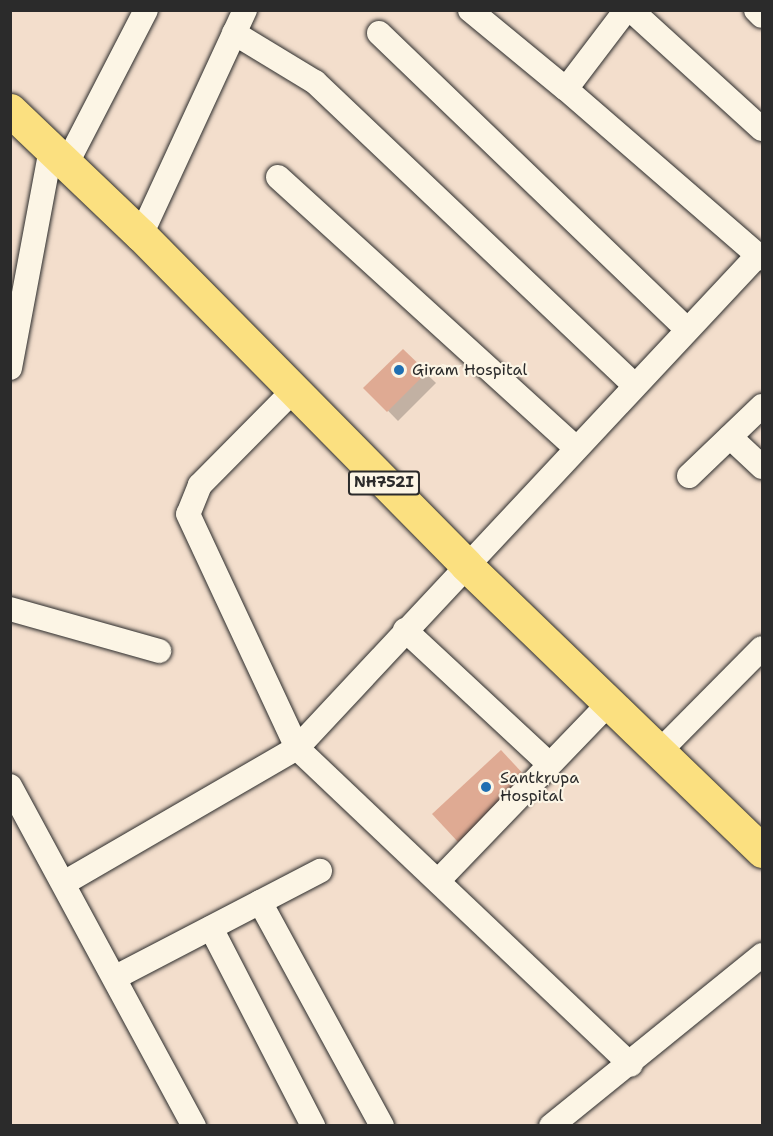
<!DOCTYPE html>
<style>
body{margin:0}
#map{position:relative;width:773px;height:1136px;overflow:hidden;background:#f3decc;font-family:"Shantell Sans",sans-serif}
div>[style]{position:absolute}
.shadow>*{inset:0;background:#0003}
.building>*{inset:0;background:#dfaa93}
.roads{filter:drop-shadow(0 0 2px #2b2b2b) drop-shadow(0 0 2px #2b2b2b)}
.minor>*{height:24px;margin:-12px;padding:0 12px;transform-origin:12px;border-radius:12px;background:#fcf5e5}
.highway>*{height:33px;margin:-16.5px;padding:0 16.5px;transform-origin:16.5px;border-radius:16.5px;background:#fbe080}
.dots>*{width:16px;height:16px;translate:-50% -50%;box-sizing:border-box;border:3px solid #fcf5e5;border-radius:50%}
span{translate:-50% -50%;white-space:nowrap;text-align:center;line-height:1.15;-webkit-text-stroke:4.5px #fcf5e5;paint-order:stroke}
.shield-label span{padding:2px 4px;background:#fcf5e5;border:2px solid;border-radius:4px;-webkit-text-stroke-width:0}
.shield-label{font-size:15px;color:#2b2b2b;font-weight:700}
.poi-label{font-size:16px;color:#2b2b2b}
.left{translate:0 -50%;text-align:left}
.frame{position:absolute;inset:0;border:12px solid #2b2b2b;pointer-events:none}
</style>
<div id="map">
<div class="shadow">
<div style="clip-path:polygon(403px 351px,436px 383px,398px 421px,366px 388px)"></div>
</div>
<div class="building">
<div style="clip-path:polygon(403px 349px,427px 372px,387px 412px,363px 388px)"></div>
<div style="clip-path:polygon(501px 750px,527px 778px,458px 842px,432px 814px)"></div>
</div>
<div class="roads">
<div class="minor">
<div style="left:470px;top:10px;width:124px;rotate:39.5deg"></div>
<div style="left:626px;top:10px;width:99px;rotate:127.2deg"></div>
<div style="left:566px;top:89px;width:259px;rotate:40.9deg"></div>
<div style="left:631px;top:10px;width:177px;rotate:42.3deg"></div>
<div style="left:756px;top:10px;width:8px;rotate:45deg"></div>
<div style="left:234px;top:33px;width:95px;rotate:31.2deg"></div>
<div style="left:315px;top:82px;width:439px;rotate:43.5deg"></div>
<div style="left:379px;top:33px;width:426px;rotate:43.9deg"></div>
<div style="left:67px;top:163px;width:172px;rotate:-62.7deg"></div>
<div style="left:278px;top:177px;width:400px;rotate:42.3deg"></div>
<div style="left:141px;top:235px;width:248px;rotate:-65.2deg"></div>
<div style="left:10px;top:368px;width:223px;rotate:-79.4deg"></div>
<div style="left:294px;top:390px;width:134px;rotate:134.7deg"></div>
<div style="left:200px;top:485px;width:31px;rotate:112deg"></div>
<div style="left:188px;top:514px;width:258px;rotate:65deg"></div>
<div style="left:297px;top:748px;width:460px;rotate:43.5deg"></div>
<div style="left:730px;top:437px;width:44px;rotate:43.2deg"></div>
<div style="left:689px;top:476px;width:101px;rotate:-43.8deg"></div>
<div style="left:10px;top:609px;width:155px;rotate:15.7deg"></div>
<div style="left:405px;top:630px;width:195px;rotate:42.9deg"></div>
<div style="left:659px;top:752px;width:146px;rotate:-45.3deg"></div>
<div style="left:10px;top:786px;width:387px;rotate:61.6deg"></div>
<div style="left:438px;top:881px;width:247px;rotate:-46.1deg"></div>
<div style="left:64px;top:883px;width:269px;rotate:-30.1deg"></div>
<div style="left:297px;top:748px;width:675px;rotate:-46.92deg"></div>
<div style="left:260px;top:902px;width:255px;rotate:61.4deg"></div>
<div style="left:211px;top:928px;width:223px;rotate:62.7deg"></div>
<div style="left:116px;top:977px;width:230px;rotate:-27.5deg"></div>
<div style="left:551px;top:1126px;width:272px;rotate:-39deg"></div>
</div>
<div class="highway">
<div style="left:10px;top:110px;width:181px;rotate:43.7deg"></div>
<div style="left:141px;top:235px;width:463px;rotate:45.4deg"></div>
<div style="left:466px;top:565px;width:412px;rotate:44deg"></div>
</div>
</div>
<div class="dots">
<div style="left:399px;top:370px;background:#1f6fb2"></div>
<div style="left:486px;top:787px;background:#1f6fb2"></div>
</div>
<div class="shield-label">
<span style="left:384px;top:483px">NH752I</span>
</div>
<div class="poi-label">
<span class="left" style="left:412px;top:370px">Giram Hospital</span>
<span class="left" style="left:500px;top:787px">Santkrupa<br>Hospital</span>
</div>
<div class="frame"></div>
</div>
